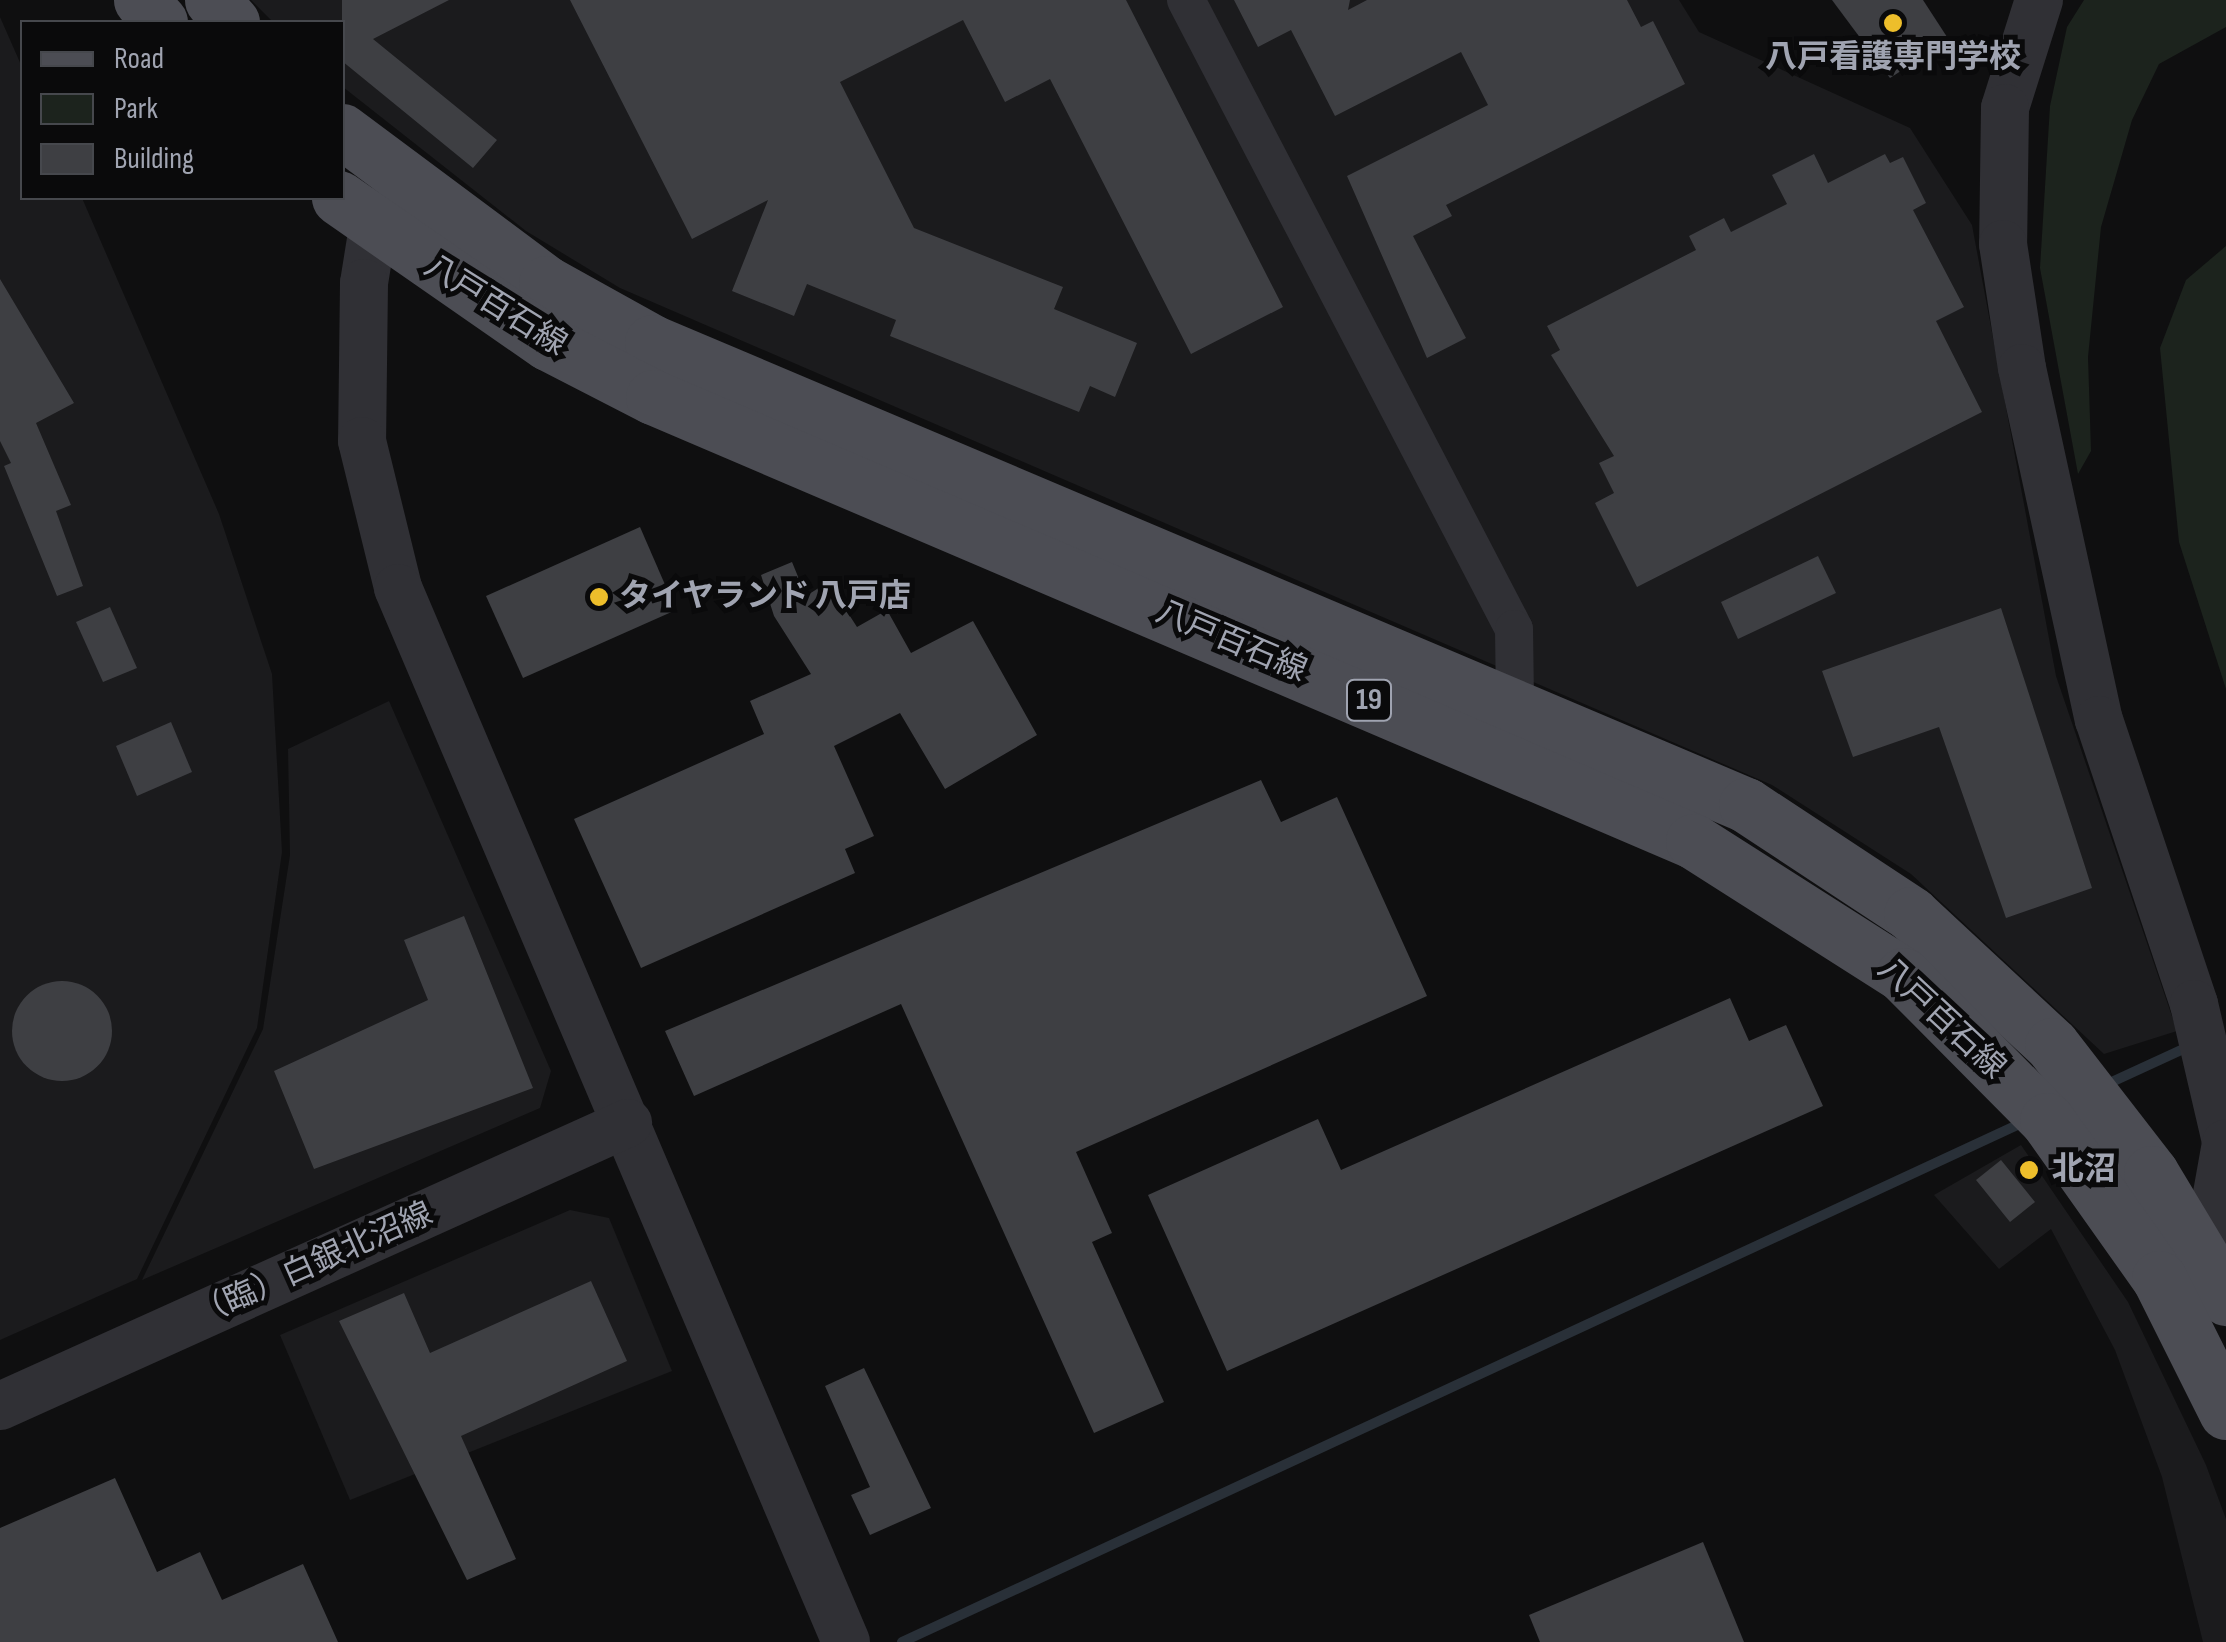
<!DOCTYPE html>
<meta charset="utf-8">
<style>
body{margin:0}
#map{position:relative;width:2226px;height:1642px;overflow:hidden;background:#0f0f10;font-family:"Sofia Sans Condensed","Noto Sans JP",sans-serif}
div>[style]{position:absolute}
.built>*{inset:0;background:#1b1b1d}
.green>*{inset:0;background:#1c231d}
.stream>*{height:10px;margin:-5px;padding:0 5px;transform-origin:5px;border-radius:5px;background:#293038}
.building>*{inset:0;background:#3e3f43}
.round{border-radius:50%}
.minor>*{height:38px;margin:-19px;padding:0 19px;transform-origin:19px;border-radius:19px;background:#303035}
.tertiary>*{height:48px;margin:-24px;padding:0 24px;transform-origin:24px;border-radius:24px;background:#303035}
.primary>*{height:55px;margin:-27.5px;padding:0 27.5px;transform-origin:27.5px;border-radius:27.5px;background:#4c4d54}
.dots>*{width:28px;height:28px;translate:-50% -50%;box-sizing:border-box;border:5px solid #0a0a0b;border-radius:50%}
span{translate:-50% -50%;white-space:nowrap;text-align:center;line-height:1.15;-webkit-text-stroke:10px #0a0a0b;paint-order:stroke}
.shield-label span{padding:2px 8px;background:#0a0a0b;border:2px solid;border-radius:8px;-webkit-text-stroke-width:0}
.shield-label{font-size:30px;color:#a0a4b1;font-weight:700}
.poi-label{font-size:32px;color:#a0a4b1;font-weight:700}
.left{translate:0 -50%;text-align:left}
.street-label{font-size:32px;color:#a0a4b1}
.legend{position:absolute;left:20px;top:20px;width:325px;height:180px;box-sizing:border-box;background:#0a0a0b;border:2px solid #46484d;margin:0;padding:12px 18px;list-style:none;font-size:30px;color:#a0a4b1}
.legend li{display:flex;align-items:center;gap:20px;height:50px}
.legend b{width:50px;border:2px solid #46484d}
</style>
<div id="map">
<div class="built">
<div style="clip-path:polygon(251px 0,1679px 0,1699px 32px,1910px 128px,1972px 225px,2056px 676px,2177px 1031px,2104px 1054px,1911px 874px,1772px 785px,620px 288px,526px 231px,343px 87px,342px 22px,273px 22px)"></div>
<div style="clip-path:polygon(0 17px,22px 67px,22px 198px,82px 198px,219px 514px,272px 674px,282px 852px,257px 1028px,137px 1279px,0 1340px)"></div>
<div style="clip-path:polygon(389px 701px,551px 1071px,540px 1108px,142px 1280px,263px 1029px,290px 855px,288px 749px)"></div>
<div style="clip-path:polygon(2021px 1145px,2128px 1302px,2206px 1465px,2226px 1519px,2226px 1642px,2203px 1642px,2162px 1477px,2115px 1350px,2051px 1229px,1999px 1269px,1934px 1195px)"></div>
<div style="clip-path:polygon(570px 1210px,609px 1218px,672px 1371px,350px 1500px,280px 1335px)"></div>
</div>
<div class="green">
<div style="clip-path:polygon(2084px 0,2226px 0,2226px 27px,2159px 64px,2132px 120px,2101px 227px,2088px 357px,2091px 451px,2078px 474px,2040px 268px,2050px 106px,2067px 27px)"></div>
<div style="clip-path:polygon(2226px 246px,2226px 689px,2179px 542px,2160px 348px,2186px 280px)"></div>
</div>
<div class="stream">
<div style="left:2103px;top:1086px;width:98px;rotate:-24.7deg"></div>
<div style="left:902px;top:1642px;width:1237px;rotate:-24.87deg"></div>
</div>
<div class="building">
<div style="clip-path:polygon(342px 0,449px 0,373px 39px,497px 140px,473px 168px,342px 61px)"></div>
<div style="clip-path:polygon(570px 0,1126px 0,1283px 307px,1191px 354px,1050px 79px,1005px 102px,963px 20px,840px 82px,914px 228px,1063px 287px,1054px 309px,1137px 343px,1115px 397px,1090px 386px,1079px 412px,890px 336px,896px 320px,807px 284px,794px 316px,732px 291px,768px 200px,692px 239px)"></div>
<div style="clip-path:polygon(1234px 0,1350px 0,1348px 10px,1367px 0,1627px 0,1641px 27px,1653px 21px,1685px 84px,1446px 205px,1452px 216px,1413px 236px,1466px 338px,1427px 358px,1347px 176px,1488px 105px,1461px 52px,1335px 116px,1291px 30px,1258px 47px)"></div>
<div style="clip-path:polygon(1832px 0,1923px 0,1949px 40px,1890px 78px)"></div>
<div style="clip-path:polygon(1814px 154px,1828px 183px,1885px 154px,1890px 163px,1903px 157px,1926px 203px,1913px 210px,1964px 307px,1936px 321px,1982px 412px,1637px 587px,1595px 503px,1614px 493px,1599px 463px,1614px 456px,1551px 355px,1560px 350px,1547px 326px,1696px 250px,1689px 236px,1724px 218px,1731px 232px,1787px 204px,1772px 175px)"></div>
<div style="clip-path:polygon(0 279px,74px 403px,36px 423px,71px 505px,56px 511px,83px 586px,57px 596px,4px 466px,11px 463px,0 441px)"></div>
<div style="clip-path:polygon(640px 527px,676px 610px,523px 678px,486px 596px)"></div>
<div style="clip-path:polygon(1818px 556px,1836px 593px,1738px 639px,1721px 602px)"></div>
<div style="clip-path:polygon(792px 562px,806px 596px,828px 582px,857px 627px,887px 610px,911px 653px,973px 621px,1037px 735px,945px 789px,900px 713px,834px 746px,874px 836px,845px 849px,855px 873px,641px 968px,574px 819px,764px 734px,750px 701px,811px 674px,774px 616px,761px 575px)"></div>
<div style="clip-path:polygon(110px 607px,137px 668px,103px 682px,76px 622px)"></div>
<div style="clip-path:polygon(2001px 608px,2092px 888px,2006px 918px,1939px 727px,1853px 757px,1822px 671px)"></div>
<div style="clip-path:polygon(171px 722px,192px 772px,137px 796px,116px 746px)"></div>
<div style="clip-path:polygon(1261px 780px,1281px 822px,1337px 797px,1427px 996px,1076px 1152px,1112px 1233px,1092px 1242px,1164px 1402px,1094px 1433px,901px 1004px,694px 1096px,665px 1031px)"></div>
<div style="clip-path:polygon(464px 916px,533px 1088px,314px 1169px,274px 1071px,428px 1000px,404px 940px)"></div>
<div class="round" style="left:12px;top:981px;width:100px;height:100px"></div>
<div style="clip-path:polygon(1730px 998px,1749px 1041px,1786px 1025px,1823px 1106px,1227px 1371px,1148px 1195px,1318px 1119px,1341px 1170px)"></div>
<div style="clip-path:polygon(2001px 1160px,2035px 1202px,2010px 1222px,1976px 1180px)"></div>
<div style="clip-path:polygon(591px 1281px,627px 1361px,461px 1436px,516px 1559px,467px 1580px,339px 1321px,404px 1293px,430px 1353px)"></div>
<div style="clip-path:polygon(864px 1368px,931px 1508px,870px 1535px,851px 1495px,870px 1487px,825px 1386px)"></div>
<div style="clip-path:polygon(115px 1478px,157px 1572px,200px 1552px,222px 1600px,303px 1564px,338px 1642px,0 1642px,0 1528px)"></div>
<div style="clip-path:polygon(1703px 1542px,1744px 1642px,1540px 1642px,1529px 1615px)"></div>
</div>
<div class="minor">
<div style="left:1186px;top:0;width:709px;rotate:62.46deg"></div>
<div style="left:1514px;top:629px;width:73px;rotate:89.2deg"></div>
<div style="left:1515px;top:702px;width:25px;rotate:113deg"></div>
</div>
<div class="tertiary">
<div style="left:2039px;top:0;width:113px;rotate:107.5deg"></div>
<div style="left:2005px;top:108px;width:136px;rotate:90.8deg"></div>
<div style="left:2003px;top:244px;width:125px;rotate:81.3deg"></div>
<div style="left:2022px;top:368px;width:360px;rotate:77.7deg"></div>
<div style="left:2099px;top:720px;width:299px;rotate:71.5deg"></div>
<div style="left:2194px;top:1004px;width:142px;rotate:76.9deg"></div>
<div style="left:396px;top:196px;width:39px;rotate:127deg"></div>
<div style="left:373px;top:227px;width:57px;rotate:99.1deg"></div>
<div style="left:364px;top:283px;width:158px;rotate:90.7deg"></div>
<div style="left:362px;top:441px;width:151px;rotate:76.2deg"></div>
<div style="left:398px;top:588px;width:1145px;rotate:66.97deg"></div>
<div style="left:2170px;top:1270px;width:54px;rotate:-42.8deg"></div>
<div style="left:2210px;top:1233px;width:91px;rotate:-79.9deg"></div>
<div style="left:0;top:1406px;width:689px;rotate:-24.26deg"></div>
</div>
<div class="primary">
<div style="left:141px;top:0;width:29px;rotate:49deg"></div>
<div style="left:212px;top:0;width:30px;rotate:48deg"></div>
<div style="left:342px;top:131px;width:254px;rotate:36.7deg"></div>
<div style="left:546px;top:283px;width:121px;rotate:29.1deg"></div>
<div style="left:652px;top:342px;width:1188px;rotate:22.94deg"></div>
<div style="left:1746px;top:805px;width:198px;rotate:33.4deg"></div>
<div style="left:1911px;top:914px;width:192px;rotate:42.9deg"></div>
<div style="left:2052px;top:1045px;width:162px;rotate:52.3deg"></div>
<div style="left:2151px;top:1173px;width:146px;rotate:59deg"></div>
<div style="left:339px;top:198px;width:254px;rotate:34.8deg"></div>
<div style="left:548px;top:343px;width:118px;rotate:27.2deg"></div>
<div style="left:653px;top:397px;width:1131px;rotate:23.12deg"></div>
<div style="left:1693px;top:841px;width:249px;rotate:32.5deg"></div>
<div style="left:1903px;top:975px;width:204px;rotate:45.2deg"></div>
<div style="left:2047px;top:1120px;width:194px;rotate:54.7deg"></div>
<div style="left:2159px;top:1278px;width:150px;rotate:63.4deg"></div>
</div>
<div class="dots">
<div style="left:1893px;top:23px;background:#edbe2b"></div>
<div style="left:599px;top:597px;background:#edbe2b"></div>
<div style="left:2029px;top:1170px;background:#edbe2b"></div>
</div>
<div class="shield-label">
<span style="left:1369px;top:700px">19</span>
</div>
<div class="poi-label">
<span style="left:1893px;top:58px">八戸看護専門学校</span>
<span class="left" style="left:619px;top:597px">タイヤランド 八戸店</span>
<span class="left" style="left:2052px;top:1170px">北沼</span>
</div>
<div class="street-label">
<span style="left:495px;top:306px;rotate:32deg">八戸百石線</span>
<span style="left:1231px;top:642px;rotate:23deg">八戸百石線</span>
<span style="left:1941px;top:1019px;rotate:43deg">八戸百石線</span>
<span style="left:314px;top:1265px;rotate:-24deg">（臨）白銀北沼線</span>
</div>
<ul class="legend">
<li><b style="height:12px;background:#4c4d54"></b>Road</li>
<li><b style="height:28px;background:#1c231d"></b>Park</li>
<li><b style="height:28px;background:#3e3f43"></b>Building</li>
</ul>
</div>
